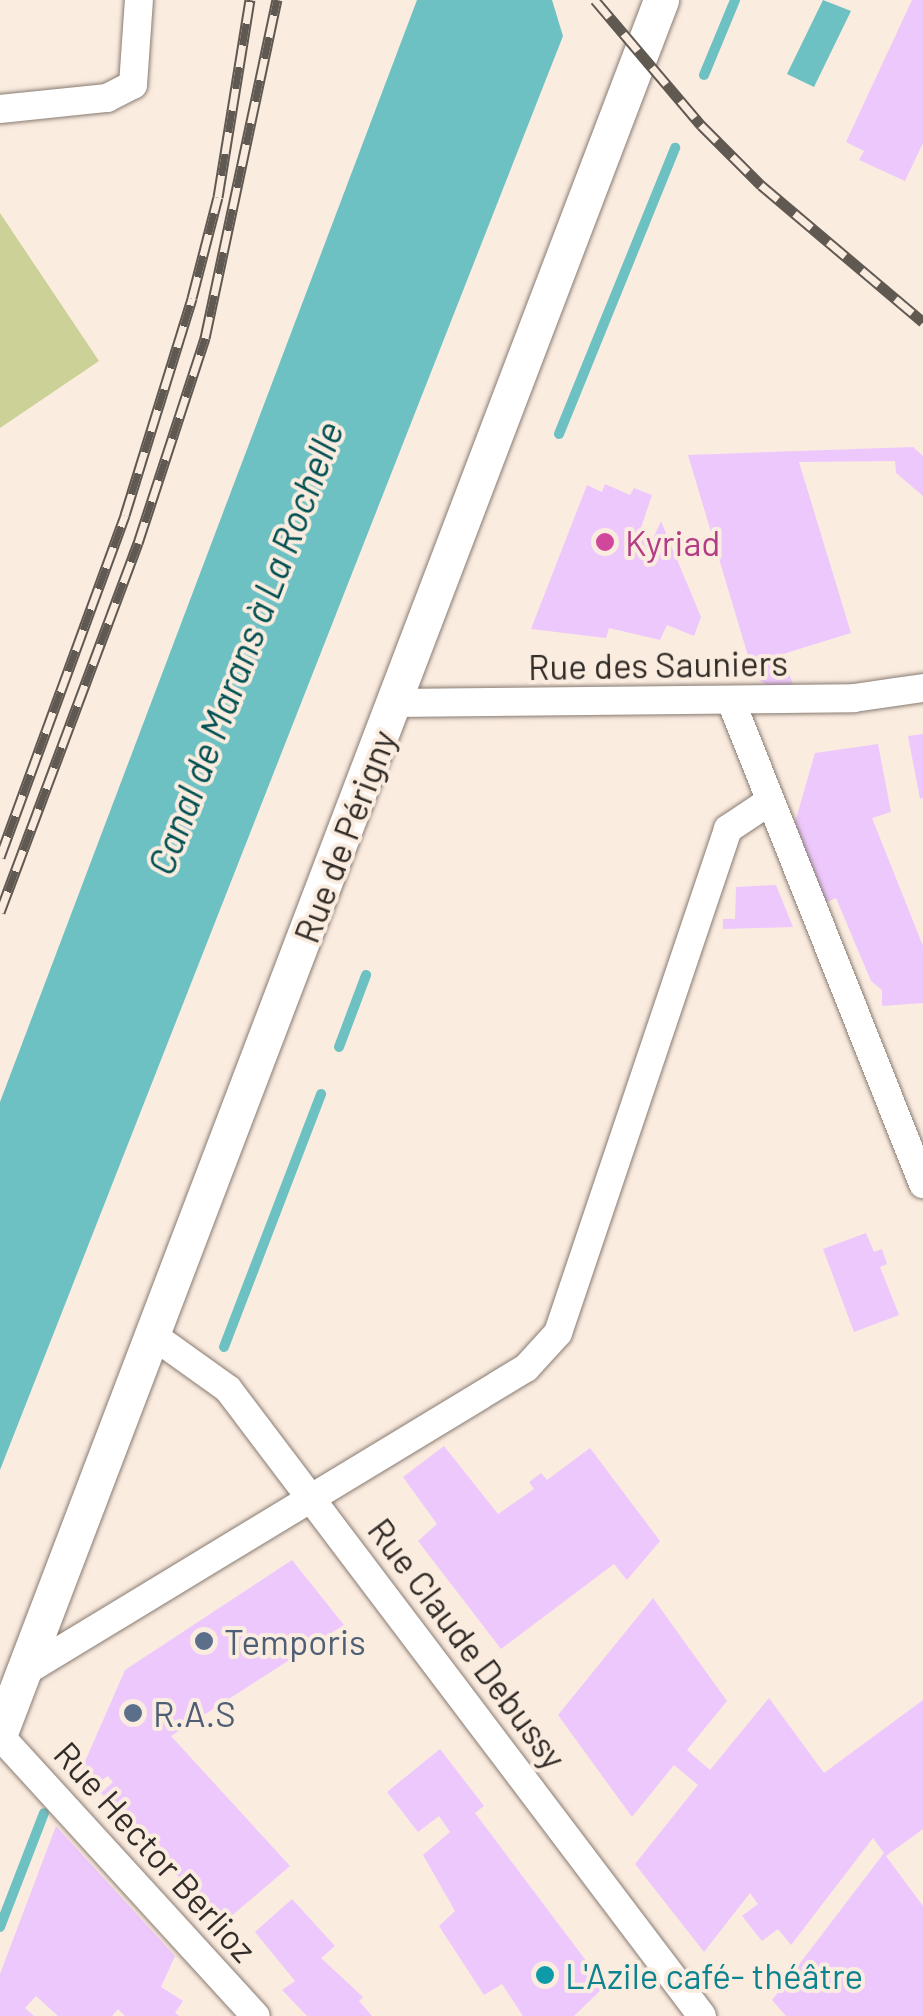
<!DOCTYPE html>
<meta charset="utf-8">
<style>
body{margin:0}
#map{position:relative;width:923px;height:2016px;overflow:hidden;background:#fbece0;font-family:Barlow,sans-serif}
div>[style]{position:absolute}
.green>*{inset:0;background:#ccd197}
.water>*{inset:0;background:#6dc1c3}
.stream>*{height:10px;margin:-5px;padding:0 5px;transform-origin:5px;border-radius:5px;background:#6dc1c3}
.building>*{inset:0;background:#edc8fd}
.roads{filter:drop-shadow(0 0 2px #887b71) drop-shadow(0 0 2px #887b71)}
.minor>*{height:28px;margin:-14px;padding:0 14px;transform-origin:14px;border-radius:14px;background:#fff}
.tertiary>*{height:35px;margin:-17.5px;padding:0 17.5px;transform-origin:17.5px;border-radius:17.5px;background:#fff}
.rail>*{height:11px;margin-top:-5.5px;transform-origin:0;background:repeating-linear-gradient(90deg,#fbece0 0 22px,#605952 0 44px);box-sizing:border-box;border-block:2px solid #605952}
.dots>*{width:28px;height:28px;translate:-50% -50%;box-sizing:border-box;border:5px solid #fbece0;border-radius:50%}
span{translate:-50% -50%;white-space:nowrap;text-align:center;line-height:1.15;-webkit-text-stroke:8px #fbece0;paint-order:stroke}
.hotel-label{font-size:35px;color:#b23c85}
.left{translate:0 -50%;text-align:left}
.street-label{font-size:35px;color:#322d28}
.service-label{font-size:35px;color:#4e5e75}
.culture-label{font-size:35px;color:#0d838f}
.water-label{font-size:38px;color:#005052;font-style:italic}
</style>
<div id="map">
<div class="green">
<div style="clip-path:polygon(0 213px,99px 361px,0 428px)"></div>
</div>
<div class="water">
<div style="clip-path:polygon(417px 0,552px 0,563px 36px,0 1470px,0 1102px)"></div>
<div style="clip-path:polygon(823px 0,851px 11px,814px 87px,787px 74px)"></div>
</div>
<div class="stream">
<div style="left:704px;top:75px;width:81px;rotate:-67.5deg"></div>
<div style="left:559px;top:434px;width:309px;rotate:-67.9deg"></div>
<div style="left:339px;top:1047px;width:77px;rotate:-69.4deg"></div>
<div style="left:224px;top:1347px;width:271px;rotate:-69deg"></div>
<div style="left:0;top:1927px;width:122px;rotate:-68.9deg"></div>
</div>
<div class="building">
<div style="clip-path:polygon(912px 0,923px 0,923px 143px,905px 181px,859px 160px,864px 151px,846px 142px)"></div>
<div style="clip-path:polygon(913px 447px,923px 456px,923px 496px,896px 473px,895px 461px,799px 462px,851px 633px,783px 654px,793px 685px,771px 688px,754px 676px,688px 455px)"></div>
<div style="clip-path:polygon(605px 484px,630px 495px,634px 488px,652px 495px,639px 534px,653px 539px,661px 521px,701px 617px,694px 636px,667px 625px,660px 640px,609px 628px,606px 638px,531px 629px,587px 485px,602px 492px)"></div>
<div style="clip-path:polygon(923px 734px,923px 798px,920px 799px,908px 736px)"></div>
<div style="clip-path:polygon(878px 744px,891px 812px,872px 818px,923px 946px,923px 1003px,882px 1006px,882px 990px,871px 981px,836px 898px,825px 903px,794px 826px,815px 753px)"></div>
<div style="clip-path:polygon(776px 885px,793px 927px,723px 929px,723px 919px,735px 919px,736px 887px)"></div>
<div style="clip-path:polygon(866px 1233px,874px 1252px,882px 1249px,887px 1264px,880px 1267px,899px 1315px,854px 1332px,823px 1249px)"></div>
<div style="clip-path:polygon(444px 1446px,498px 1514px,534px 1489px,529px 1482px,541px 1473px,547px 1480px,590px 1448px,660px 1541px,627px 1580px,614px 1564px,501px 1649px,418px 1541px,437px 1524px,403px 1477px)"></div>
<div style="clip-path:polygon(292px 1560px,344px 1625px,171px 1736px,290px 1866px,222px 1924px,101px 1793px,113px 1782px,108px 1776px,91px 1787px,80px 1773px,125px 1670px)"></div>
<div style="clip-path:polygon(653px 1598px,727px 1701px,687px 1750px,710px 1770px,769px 1698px,824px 1773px,923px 1700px,923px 1829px,886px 1856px,923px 1906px,923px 2016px,786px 2016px,772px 2000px,884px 1853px,873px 1838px,791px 1945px,778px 1929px,762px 1941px,742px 1916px,758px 1904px,750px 1893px,704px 1952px,635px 1864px,698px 1785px,674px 1765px,632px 1817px,558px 1715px)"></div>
<div style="clip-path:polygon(440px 1749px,484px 1806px,475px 1813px,605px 1986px,574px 2016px,523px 2016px,502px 1984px,484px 1995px,439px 1926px,455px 1911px,423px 1855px,450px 1832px,439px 1816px,418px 1832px,387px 1792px)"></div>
<div style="clip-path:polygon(56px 1826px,175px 1956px,161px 1987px,183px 2001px,175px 2013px,179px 2016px,125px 2016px,118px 2009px,112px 2016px,58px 2016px,36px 1996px,25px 2008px,34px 2016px,0 2016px,0 1974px)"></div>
<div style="clip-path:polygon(292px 1899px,335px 1946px,321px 1958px,363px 1997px,359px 2001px,372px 2016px,307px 2016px,282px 1990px,295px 1981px,255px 1932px)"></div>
</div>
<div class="roads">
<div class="minor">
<div style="left:0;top:109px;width:108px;rotate:-5.9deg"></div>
<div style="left:107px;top:98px;width:29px;rotate:-27deg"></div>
<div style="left:133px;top:85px;width:85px;rotate:-86deg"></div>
<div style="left:731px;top:701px;width:520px;rotate:68.32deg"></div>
<div style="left:394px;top:703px;width:460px;rotate:-0.6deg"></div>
<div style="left:854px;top:698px;width:70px;rotate:-8.2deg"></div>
<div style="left:154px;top:1336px;width:91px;rotate:35.6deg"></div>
<div style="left:228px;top:1389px;width:786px;rotate:52.91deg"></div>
<div style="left:26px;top:1671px;width:585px;rotate:-31.22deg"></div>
<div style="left:526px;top:1368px;width:47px;rotate:-47.6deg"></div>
<div style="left:558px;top:1333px;width:532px;rotate:-71.36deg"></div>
<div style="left:728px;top:829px;width:50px;rotate:-33.7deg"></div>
<div style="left:0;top:1736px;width:379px;rotate:47.6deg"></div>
</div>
<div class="tertiary">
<div style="left:0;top:1733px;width:1855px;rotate:-69.12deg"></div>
</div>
</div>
<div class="rail">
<div style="left:595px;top:0;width:164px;rotate:49.7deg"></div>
<div style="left:701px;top:125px;width:85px;rotate:45deg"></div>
<div style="left:761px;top:185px;width:212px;rotate:40.2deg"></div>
<div style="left:0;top:857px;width:364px;rotate:-69.9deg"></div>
<div style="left:125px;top:515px;width:227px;rotate:-72.8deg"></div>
<div style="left:192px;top:298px;width:104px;rotate:-75.6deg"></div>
<div style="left:218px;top:197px;width:200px;rotate:-80.8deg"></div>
<div style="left:0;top:912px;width:394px;rotate:-69.5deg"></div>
<div style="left:138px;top:543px;width:216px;rotate:-71.9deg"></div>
<div style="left:205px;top:338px;width:346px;rotate:-78deg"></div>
</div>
<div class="dots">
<div style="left:605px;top:542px;background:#d1479c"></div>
<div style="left:204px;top:1641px;background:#5c6f8a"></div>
<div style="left:133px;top:1713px;background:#5c6f8a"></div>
<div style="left:545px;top:1975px;background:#0f9aa8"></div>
</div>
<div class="hotel-label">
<span class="left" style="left:625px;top:542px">Kyriad</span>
</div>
<div class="street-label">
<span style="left:658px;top:664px;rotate:-1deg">Rue des Sauniers</span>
<span style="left:344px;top:836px;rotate:-69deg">Rue de Périgny</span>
<span style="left:468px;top:1643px;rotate:53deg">Rue Claude Debussy</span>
<span style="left:156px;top:1851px;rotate:48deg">Rue Hector Berlioz</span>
</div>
<div class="service-label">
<span class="left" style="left:224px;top:1641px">Temporis</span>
<span class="left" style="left:153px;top:1713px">R.A.S</span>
</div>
<div class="culture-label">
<span class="left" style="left:565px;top:1975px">L'Azile café- théâtre</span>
</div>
<div class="water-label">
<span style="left:245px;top:648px;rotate:-69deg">Canal de Marans à La Rochelle</span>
</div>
</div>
